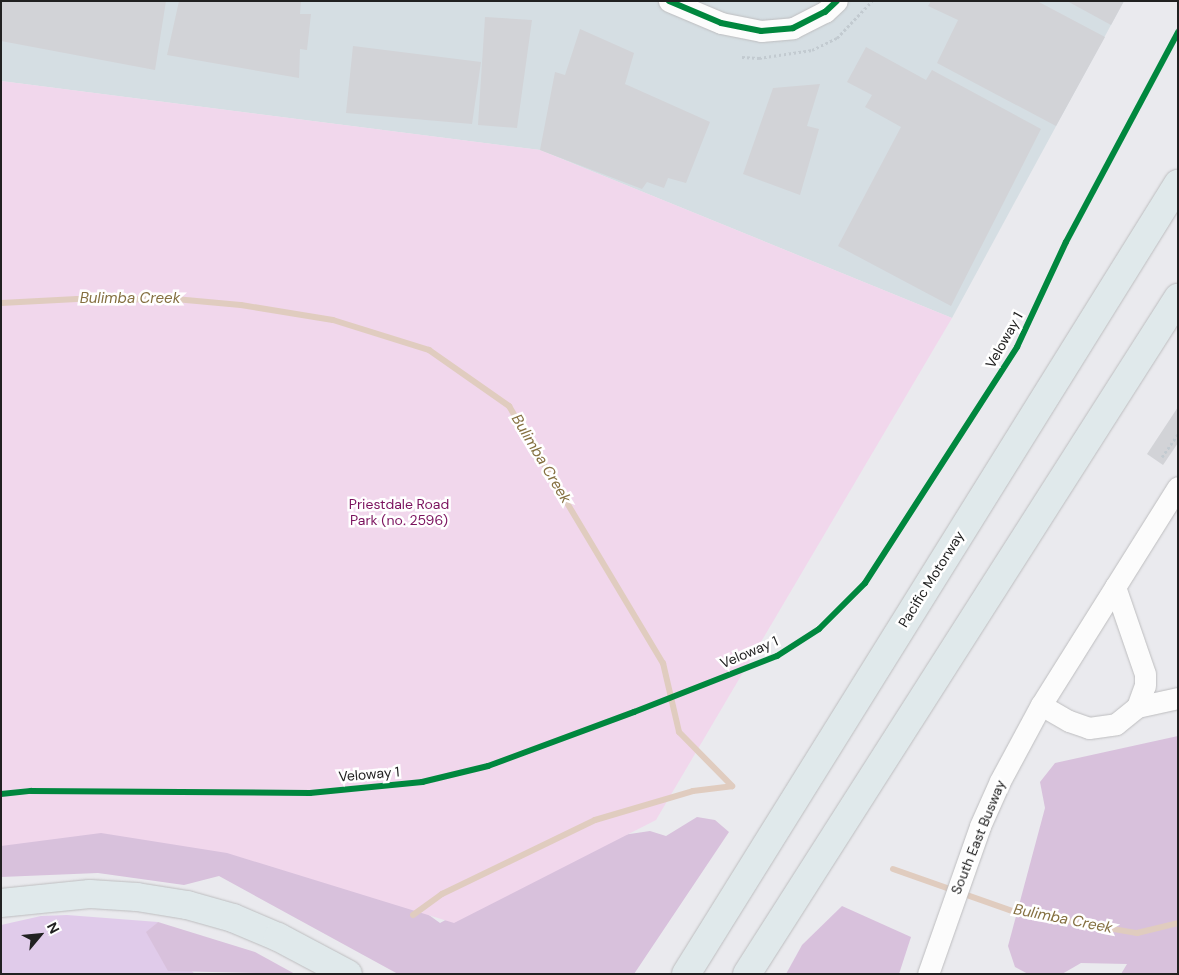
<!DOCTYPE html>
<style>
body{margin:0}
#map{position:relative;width:1179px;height:975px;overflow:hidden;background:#eaeaee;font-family:"DM Sans",sans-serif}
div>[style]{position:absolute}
.commercial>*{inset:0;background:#d5dee3}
.grass>*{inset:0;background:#e0cbea}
.forest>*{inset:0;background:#d8c1dc}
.park>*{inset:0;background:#f1d7ec}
.stream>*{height:6px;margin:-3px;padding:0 3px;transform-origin:3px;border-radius:3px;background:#e0ccbf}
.building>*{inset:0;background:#d2d3d7}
.path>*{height:3px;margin-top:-1.5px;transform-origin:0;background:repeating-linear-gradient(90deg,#c2cad0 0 2.5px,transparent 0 5px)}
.roads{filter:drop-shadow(0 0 1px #bdbdbf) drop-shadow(0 0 1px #bdbdbf)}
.minor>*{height:21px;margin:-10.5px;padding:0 10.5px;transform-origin:10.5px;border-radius:10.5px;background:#fcfcfc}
.highway>*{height:28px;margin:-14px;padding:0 14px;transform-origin:14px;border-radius:14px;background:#e0e9eb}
.cycleway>*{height:6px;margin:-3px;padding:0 3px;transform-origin:3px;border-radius:3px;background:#00873e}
span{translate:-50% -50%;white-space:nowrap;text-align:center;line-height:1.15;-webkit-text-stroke:5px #fff;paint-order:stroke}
.street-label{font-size:14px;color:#212121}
.park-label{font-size:14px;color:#7b125e}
.water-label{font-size:15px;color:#857041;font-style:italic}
.frame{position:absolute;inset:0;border:2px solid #212121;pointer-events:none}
.north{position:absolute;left:15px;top:910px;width:50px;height:50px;-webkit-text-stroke:4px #fff;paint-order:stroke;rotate:62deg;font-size:14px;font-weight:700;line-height:20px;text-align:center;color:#212121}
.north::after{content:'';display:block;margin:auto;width:18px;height:22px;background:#212121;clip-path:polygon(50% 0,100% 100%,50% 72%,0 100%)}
</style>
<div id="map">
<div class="commercial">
<div style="clip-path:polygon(1px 1px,1124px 1px,952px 318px,540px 150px,1px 81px)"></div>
</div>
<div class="grass">
<div style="clip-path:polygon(67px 915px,158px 922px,147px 932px,195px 974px,1px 974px,1px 925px,41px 916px)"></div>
</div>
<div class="forest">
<div style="clip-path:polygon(1178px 736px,1178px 974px,1121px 974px,1127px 964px,1081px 963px,1062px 974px,1028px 974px,1015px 967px,1008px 946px,1045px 808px,1040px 782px,1055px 763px)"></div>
<div style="clip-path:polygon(1px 808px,340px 851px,440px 923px,596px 839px,650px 831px,666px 836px,697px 817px,715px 820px,729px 832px,634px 974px,398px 974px,219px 876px,184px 885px,98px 873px,1px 877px)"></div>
<div style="clip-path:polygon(842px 906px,911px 937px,899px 974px,786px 974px,802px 945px)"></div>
<div style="clip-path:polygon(158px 922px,255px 952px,295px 974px,168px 971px,146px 932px)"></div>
</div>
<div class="park">
<div style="clip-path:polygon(1px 81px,540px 150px,952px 318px,656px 820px,454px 923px,227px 853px,101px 833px,1px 846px)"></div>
</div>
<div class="stream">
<div style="left:1px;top:303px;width:76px;rotate:-3deg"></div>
<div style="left:77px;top:299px;width:44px;rotate:3.9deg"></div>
<div style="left:121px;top:302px;width:32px;rotate:-9deg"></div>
<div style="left:153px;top:297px;width:88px;rotate:5.2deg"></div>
<div style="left:241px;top:305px;width:93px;rotate:9.3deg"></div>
<div style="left:333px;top:320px;width:101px;rotate:17.4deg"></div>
<div style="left:429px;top:350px;width:98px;rotate:35deg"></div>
<div style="left:509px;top:406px;width:300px;rotate:59.1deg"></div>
<div style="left:663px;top:663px;width:71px;rotate:76.9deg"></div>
<div style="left:679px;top:732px;width:76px;rotate:45.5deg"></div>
<div style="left:893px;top:869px;width:129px;rotate:19.4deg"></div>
<div style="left:1015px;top:912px;width:124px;rotate:9.8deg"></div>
<div style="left:1137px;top:933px;width:42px;rotate:-13.7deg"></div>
<div style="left:413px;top:915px;width:36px;rotate:-36deg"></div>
<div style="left:442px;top:894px;width:170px;rotate:-25.8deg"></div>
<div style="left:595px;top:820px;width:102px;rotate:-16.5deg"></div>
<div style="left:693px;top:791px;width:39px;rotate:-7deg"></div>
</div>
<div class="building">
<div style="clip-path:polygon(1px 1px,166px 1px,155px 70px,1px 41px)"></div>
<div style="clip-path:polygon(179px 1px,301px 1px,300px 14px,311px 14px,307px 50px,300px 49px,299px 78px,167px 55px)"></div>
<div style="clip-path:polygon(931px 1px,1037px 1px,1105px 37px,1056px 126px,937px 63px,958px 20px,928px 6px)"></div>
<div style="clip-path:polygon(1067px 1px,1124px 1px,1111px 25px)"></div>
<div style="clip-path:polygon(485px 17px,532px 20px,517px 128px,478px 125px)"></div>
<div style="clip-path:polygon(580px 29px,634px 53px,625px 84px,710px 122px,686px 183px,668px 178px,664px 188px,647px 182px,642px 189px,540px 150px,555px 72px,565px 75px)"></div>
<div style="clip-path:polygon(353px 46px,481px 62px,472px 124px,346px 113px)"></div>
<div style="clip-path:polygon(866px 47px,926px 80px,932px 70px,1041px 129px,951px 306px,838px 246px,901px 127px,865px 107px,872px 95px,847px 82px)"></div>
<div style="clip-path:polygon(820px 84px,807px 126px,819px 129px,800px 195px,743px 174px,773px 88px)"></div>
<div style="clip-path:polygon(1178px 407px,1178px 443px,1163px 465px,1147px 454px)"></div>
</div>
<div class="path">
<div style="left:742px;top:57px;width:17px;rotate:3deg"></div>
<div style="left:759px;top:58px;width:54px;rotate:-8.6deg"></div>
<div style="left:812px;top:50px;width:28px;rotate:-26deg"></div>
<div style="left:837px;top:38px;width:51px;rotate:-46.6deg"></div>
<div style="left:1162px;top:457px;width:28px;rotate:-55deg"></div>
</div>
<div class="roads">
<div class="minor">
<div style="left:669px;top:1px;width:56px;rotate:22.9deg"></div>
<div style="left:721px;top:23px;width:41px;rotate:11.3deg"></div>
<div style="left:761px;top:31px;width:32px;rotate:-5deg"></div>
<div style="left:793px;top:28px;width:36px;rotate:-27deg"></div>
<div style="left:825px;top:12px;width:16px;rotate:-43deg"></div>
<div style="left:1041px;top:705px;width:32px;rotate:30deg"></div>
<div style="left:1069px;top:721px;width:21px;rotate:19deg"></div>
<div style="left:1089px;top:728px;width:27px;rotate:-8deg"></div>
<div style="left:1116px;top:724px;width:27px;rotate:-39deg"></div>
<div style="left:1137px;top:707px;width:23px;rotate:-70deg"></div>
<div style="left:1145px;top:685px;width:11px;rotate:-90deg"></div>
<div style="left:1145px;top:674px;width:92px;rotate:-109deg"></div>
<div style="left:1137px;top:707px;width:42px;rotate:-12.4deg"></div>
<div style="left:928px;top:974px;width:157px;rotate:-70.6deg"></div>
<div style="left:980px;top:826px;width:49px;rotate:-66deg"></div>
<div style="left:1000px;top:781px;width:86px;rotate:-61.7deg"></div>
<div style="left:1041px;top:705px;width:257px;rotate:-57.9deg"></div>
</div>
<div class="highway">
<div style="left:1px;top:903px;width:89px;rotate:-5.8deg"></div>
<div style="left:90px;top:894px;width:47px;rotate:3.7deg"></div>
<div style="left:137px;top:897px;width:51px;rotate:9.1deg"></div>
<div style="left:187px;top:905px;width:48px;rotate:15.8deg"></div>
<div style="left:233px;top:918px;width:49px;rotate:22.9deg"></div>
<div style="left:278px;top:937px;width:79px;rotate:27.9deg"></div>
<div style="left:686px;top:974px;width:931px;rotate:-58.09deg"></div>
<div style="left:747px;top:974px;width:802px;rotate:-57.48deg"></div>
</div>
</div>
<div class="cycleway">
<div style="left:669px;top:1px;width:56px;rotate:22.9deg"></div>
<div style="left:721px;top:23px;width:41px;rotate:11.3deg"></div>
<div style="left:761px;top:31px;width:32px;rotate:-5deg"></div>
<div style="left:793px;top:28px;width:36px;rotate:-27deg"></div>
<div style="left:825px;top:12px;width:16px;rotate:-43deg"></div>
<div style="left:1px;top:794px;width:30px;rotate:-6deg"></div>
<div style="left:31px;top:791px;width:279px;rotate:0.4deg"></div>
<div style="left:310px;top:793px;width:113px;rotate:-5.6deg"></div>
<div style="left:422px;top:782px;width:68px;rotate:-13.6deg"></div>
<div style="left:488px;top:766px;width:156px;rotate:-20.3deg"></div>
<div style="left:634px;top:712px;width:154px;rotate:-21.4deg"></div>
<div style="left:777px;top:656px;width:50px;rotate:-32.7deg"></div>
<div style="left:819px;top:629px;width:65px;rotate:-45deg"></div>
<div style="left:865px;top:583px;width:281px;rotate:-57.2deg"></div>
<div style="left:1017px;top:347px;width:116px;rotate:-65deg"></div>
<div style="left:1066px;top:242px;width:238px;rotate:-61.9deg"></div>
</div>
<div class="street-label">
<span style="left:1004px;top:340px;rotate:-61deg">Veloway 1</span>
<span style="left:931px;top:579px;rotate:-58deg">Pacific Motorway</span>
<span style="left:749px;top:652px;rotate:-23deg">Veloway 1</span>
<span style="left:369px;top:774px;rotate:-5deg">Veloway 1</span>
<span style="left:978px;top:837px;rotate:-68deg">South East Busway</span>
</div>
<div class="park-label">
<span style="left:399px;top:512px">Priestdale Road<br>Park (no. 2596)</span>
</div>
<div class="water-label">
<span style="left:130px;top:299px">Bulimba Creek</span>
<span style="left:541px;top:459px;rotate:59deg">Bulimba Creek</span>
<span style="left:1063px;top:919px;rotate:11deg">Bulimba Creek</span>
</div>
<div class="frame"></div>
<div class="north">N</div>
</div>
